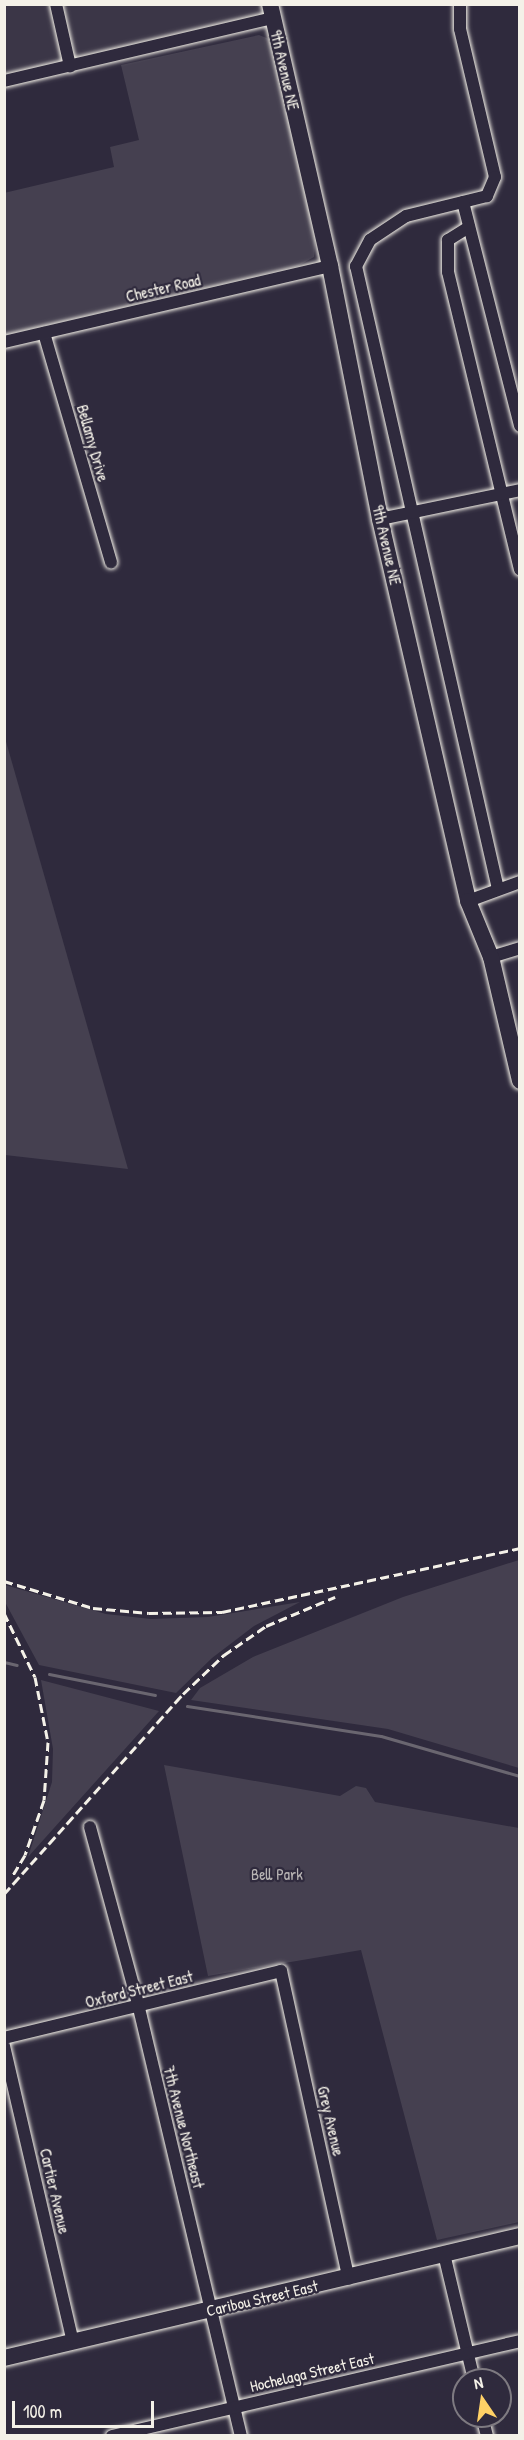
<!DOCTYPE html>
<style>
body{margin:0}
#map{position:relative;width:524px;height:2440px;overflow:hidden;background:#2f2a3d;font-family:"Patrick Hand",sans-serif}
div>[style]{position:absolute}
.built>*{inset:0;background:#3b3647}
.green>*{inset:0;background:#454050}
.stream>*{height:3px;margin:-1.5px;padding:0 1.5px;transform-origin:1.5px;border-radius:1.5px;background:#6a6670}
.roads{filter:drop-shadow(0 0 2px #f4f1e8) drop-shadow(0 0 2px #f4f1e8)}
.street>*{height:12px;margin:-6px;padding:0 6px;transform-origin:6px;border-radius:6px;background:#2f2a3d}
.secondary>*{height:16px;margin:-8px;padding:0 8px;transform-origin:8px;border-radius:8px;background:#2f2a3d}
.rail>*{height:3px;margin-top:-1.5px;transform-origin:0;background:repeating-linear-gradient(90deg,#f4f1e8 0 9px,transparent 0 13.5px)}
span{translate:-50% -50%;white-space:nowrap;text-align:center;line-height:1.15;-webkit-text-stroke:4.5px #2f2a3d;paint-order:stroke}
.street-label{font-size:16px;color:#f4f1e8}
.park-label{font-size:16px;color:#b7b3b3}
.frame{position:absolute;inset:0;border:6px solid #f4f1e8;pointer-events:none}
.north{position:absolute;left:452px;top:2368px;width:60px;height:60px;box-sizing:border-box;background:#2f2a3d;border:2px solid #7e7a81;border-radius:50%;rotate:347deg;font-size:16px;font-weight:700;line-height:24px;text-align:center;color:#f4f1e8}
.north::after{content:'';display:block;margin:auto;width:21px;height:27px;background:#ffd166;clip-path:polygon(50% 0,100% 100%,50% 72%,0 100%)}
.scale{position:absolute;left:12px;top:2401px;width:142px;height:27px;box-sizing:border-box;border:3px solid #f4f1e8;border-top:0;padding-left:8px;font-size:18px;line-height:21px;white-space:nowrap;color:#f4f1e8;-webkit-text-stroke:4px #2f2a3d;paint-order:stroke}
</style>
<div id="map">
<div class="built">
<div style="clip-path:polygon(4px 5px,270px 5px,273px 18px,5px 81px)"></div>
</div>
<div class="green">
<div style="clip-path:polygon(259px 35px,269px 39px,316px 232px,314px 257px,298px 266px,5px 335px,4px 193px,114px 167px,110px 147px,139px 140px,121px 65px)"></div>
<div style="clip-path:polygon(5px 738px,128px 1169px,5px 1155px)"></div>
<div style="clip-path:polygon(519px 1560px,519px 1768px,388px 1729px,191px 1700px,200px 1688px,253px 1657px,403px 1597px)"></div>
<div style="clip-path:polygon(5px 1585px,106px 1614px,151px 1619px,208px 1617px,300px 1602px,254px 1626px,212px 1658px,176px 1693px,39px 1665px,5px 1602px)"></div>
<div style="clip-path:polygon(41px 1680px,159px 1711px,28px 1857px,52px 1782px,53px 1749px)"></div>
<div style="clip-path:polygon(164px 1765px,340px 1796px,356px 1786px,366px 1788px,375px 1802px,519px 1828px,519px 2222px,437px 2240px,361px 1950px,208px 1976px)"></div>
</div>
<div class="stream">
<div style="left:4px;top:1662px;width:13px;rotate:13deg"></div>
<div style="left:49px;top:1674px;width:108px;rotate:11.2deg"></div>
<div style="left:187px;top:1706px;width:196px;rotate:8.8deg"></div>
<div style="left:381px;top:1736px;width:145px;rotate:16.1deg"></div>
</div>
<div class="roads">
<div class="street">
<div style="left:56px;top:4px;width:64px;rotate:77.3deg"></div>
<div style="left:460px;top:4px;width:25px;rotate:90deg"></div>
<div style="left:460px;top:29px;width:152px;rotate:76.7deg"></div>
<div style="left:495px;top:177px;width:21px;rotate:113deg"></div>
<div style="left:487px;top:196px;width:83px;rotate:166.1deg"></div>
<div style="left:406px;top:216px;width:43px;rotate:146.3deg"></div>
<div style="left:370px;top:240px;width:30px;rotate:118deg"></div>
<div style="left:356px;top:266px;width:639px;rotate:77.16deg"></div>
<div style="left:4px;top:81px;width:276px;rotate:-13.2deg"></div>
<div style="left:463px;top:202px;width:231px;rotate:75.7deg"></div>
<div style="left:469px;top:227px;width:25px;rotate:148deg"></div>
<div style="left:448px;top:240px;width:32px;rotate:90deg"></div>
<div style="left:448px;top:272px;width:306px;rotate:76.4deg"></div>
<div style="left:44px;top:333px;width:239px;rotate:73.7deg"></div>
<div style="left:4px;top:342px;width:335px;rotate:-13.1deg"></div>
<div style="left:380px;top:519px;width:143px;rotate:-11.7deg"></div>
<div style="left:468px;top:901px;width:55px;rotate:-20.1deg"></div>
<div style="left:491px;top:957px;width:30px;rotate:-17deg"></div>
<div style="left:90px;top:1827px;width:183px;rotate:74.8deg"></div>
<div style="left:138px;top:2004px;width:444px;rotate:76.6deg"></div>
<div style="left:4px;top:2038px;width:285px;rotate:-13.6deg"></div>
<div style="left:281px;top:1971px;width:315px;rotate:77.6deg"></div>
<div style="left:4px;top:2046px;width:304px;rotate:76.9deg"></div>
<div style="left:444px;top:2254px;width:130px;rotate:76.6deg"></div>
<div style="left:482px;top:2416px;width:21px;rotate:76deg"></div>
<div style="left:112px;top:2436px;width:419px;rotate:-13.1deg"></div>
</div>
<div class="secondary">
<div style="left:270px;top:4px;width:269px;rotate:77.1deg"></div>
<div style="left:330px;top:266px;width:258px;rotate:78.8deg"></div>
<div style="left:380px;top:519px;width:392px;rotate:77deg"></div>
<div style="left:468px;top:901px;width:61px;rotate:67.7deg"></div>
<div style="left:491px;top:957px;width:127px;rotate:76.8deg"></div>
<div style="left:4px;top:2358px;width:530px;rotate:-13.3deg"></div>
</div>
</div>
<div class="rail">
<div style="left:4px;top:1581px;width:93px;rotate:16.9deg"></div>
<div style="left:93px;top:1608px;width:56px;rotate:5.1deg"></div>
<div style="left:149px;top:1613px;width:73px;rotate:-0.8deg"></div>
<div style="left:222px;top:1612px;width:305px;rotate:-12.1deg"></div>
<div style="left:4px;top:1613px;width:71px;rotate:64.2deg"></div>
<div style="left:35px;top:1677px;width:66px;rotate:78.7deg"></div>
<div style="left:48px;top:1742px;width:58px;rotate:93.9deg"></div>
<div style="left:44px;top:1800px;width:58px;rotate:109.1deg"></div>
<div style="left:25px;top:1855px;width:26px;rotate:121deg"></div>
<div style="left:4px;top:1894px;width:268px;rotate:-48.2deg"></div>
<div style="left:183px;top:1694px;width:57px;rotate:-43.6deg"></div>
<div style="left:224px;top:1655px;width:51px;rotate:-34.6deg"></div>
<div style="left:266px;top:1626px;width:75px;rotate:-22.8deg"></div>
</div>
<div class="street-label">
<span style="left:285px;top:70px;rotate:77deg">9th Avenue NE</span>
<span style="left:163px;top:288px;rotate:-13deg">Chester Road</span>
<span style="left:93px;top:443px;rotate:74deg">Bellamy Drive</span>
<span style="left:387px;top:545px;rotate:77deg">9th Avenue NE</span>
<span style="left:139px;top:1989px;rotate:-14deg">Oxford Street East</span>
<span style="left:331px;top:2121px;rotate:77deg">Grey Avenue</span>
<span style="left:184px;top:2127px;rotate:76deg">7th Avenue Northeast</span>
<span style="left:55px;top:2191px;rotate:77deg">Cartier Avenue</span>
<span style="left:262px;top:2298px;rotate:-13deg">Caribou Street East</span>
<span style="left:312px;top:2372px;rotate:-13deg">Hochelaga Street East</span>
</div>
<div class="park-label">
<span style="left:277px;top:1874px">Bell Park</span>
</div>
<div class="frame"></div>
<div class="north">N</div>
<div class="scale">100 m</div>
</div>
